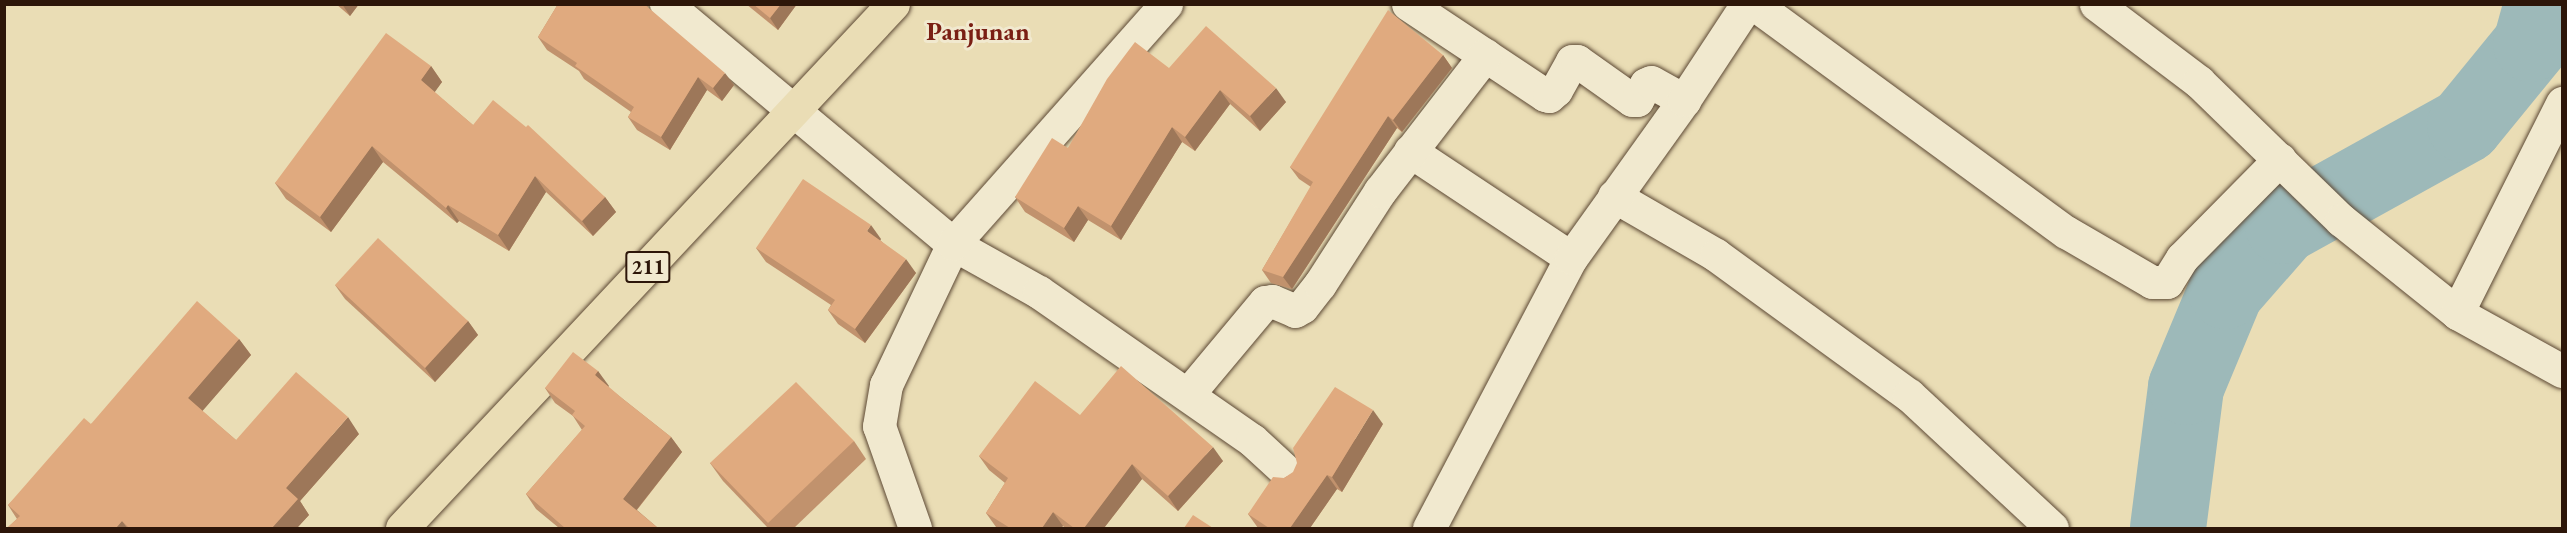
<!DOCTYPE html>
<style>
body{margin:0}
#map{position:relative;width:2567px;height:533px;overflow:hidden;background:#eaddb5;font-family:"EB Garamond",serif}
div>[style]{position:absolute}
.river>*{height:76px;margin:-38px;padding:0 38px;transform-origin:38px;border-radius:38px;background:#9db9b9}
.roads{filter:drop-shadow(0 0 2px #5c4834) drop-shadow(0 0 2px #5c4834)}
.minor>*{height:33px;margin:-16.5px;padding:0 16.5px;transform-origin:16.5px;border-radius:16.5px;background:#f1e9cf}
.primary>*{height:33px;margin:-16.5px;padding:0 16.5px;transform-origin:16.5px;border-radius:16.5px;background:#eaddb5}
.wall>*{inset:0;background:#c1926d}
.shaded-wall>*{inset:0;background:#9d7759}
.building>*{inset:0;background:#e0aa7f}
span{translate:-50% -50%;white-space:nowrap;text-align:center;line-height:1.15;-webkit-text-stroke:6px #f1e9cf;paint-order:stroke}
.shield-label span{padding:2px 4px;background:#f1e9cf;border:2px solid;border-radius:4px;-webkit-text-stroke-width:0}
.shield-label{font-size:21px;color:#2d1609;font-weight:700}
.quarter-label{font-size:26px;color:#7a1f14;font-weight:700}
.frame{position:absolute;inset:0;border:6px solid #2d1609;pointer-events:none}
</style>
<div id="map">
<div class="river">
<div style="left:2168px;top:528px;width:142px;rotate:-82.7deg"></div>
<div style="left:2186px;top:387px;width:104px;rotate:-67.4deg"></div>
<div style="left:2226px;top:291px;width:86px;rotate:-48.8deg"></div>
<div style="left:2283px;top:226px;width:208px;rotate:-29deg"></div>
<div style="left:2465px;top:125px;width:104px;rotate:-50.8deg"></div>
<div style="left:2531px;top:44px;width:41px;rotate:-74.6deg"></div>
</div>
<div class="roads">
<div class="minor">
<div style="left:666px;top:4px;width:374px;rotate:39.9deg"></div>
<div style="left:953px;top:244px;width:98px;rotate:29.2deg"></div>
<div style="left:1039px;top:292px;width:259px;rotate:34.8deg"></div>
<div style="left:1252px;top:440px;width:50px;rotate:42.6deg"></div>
<div style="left:1408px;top:4px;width:164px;rotate:33.6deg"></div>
<div style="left:1545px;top:95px;width:4px;rotate:14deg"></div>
<div style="left:1549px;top:96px;width:9px;rotate:-41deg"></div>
<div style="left:1556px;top:90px;width:33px;rotate:-61deg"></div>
<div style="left:1572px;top:61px;width:5px"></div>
<div style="left:1577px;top:61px;width:67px;rotate:35.3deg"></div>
<div style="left:1632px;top:100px;width:5px"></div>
<div style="left:1637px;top:100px;width:18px;rotate:-61deg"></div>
<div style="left:1646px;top:84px;width:5px;rotate:-22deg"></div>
<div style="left:1651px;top:82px;width:38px;rotate:29deg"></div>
<div style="left:1754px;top:4px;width:386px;rotate:36.2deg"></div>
<div style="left:2066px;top:232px;width:99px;rotate:30.2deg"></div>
<div style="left:2152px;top:282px;width:15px"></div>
<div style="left:2167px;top:282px;width:28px;rotate:-58deg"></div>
<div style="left:2182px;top:258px;width:139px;rotate:-45.3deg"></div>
<div style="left:2096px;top:4px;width:129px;rotate:37.1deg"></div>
<div style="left:2199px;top:82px;width:198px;rotate:44.2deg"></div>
<div style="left:2341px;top:220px;width:149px;rotate:38.7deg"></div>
<div style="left:2457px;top:313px;width:120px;rotate:28.9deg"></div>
<div style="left:1410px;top:151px;width:193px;rotate:33.6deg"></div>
<div style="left:1614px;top:196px;width:118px;rotate:30deg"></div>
<div style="left:1716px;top:255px;width:238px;rotate:36deg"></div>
<div style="left:1909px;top:395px;width:195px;rotate:42.9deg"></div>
<div style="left:2457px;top:313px;width:235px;rotate:-63.4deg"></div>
<div style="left:1188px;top:394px;width:120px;rotate:-50.1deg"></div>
<div style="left:1265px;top:302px;width:7px;rotate:-8deg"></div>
<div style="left:1272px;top:301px;width:25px;rotate:23deg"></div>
<div style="left:1295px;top:311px;width:8px;rotate:-30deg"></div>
<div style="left:1302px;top:307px;width:29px;rotate:-52deg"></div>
<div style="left:1320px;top:284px;width:111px;rotate:-57.2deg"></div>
<div style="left:1380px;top:191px;width:172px;rotate:-52.3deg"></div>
<div style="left:915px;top:528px;width:108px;rotate:-109.4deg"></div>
<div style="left:879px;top:426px;width:42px;rotate:-80.3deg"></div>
<div style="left:886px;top:385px;width:156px;rotate:-64.6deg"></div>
<div style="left:953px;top:244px;width:321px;rotate:-48.4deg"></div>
<div style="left:1429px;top:528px;width:305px;rotate:-62.3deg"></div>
<div style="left:1571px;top:258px;width:194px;rotate:-54.4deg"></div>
<div style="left:1684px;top:100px;width:115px;rotate:-56.7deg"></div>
</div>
<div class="primary">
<div style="left:402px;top:528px;width:718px;rotate:-46.86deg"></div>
</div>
</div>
<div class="wall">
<div style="clip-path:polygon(336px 4px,359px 4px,350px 16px)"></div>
<div style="clip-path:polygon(558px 4px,648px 4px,648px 8px,734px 85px,722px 101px,707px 90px,670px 150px,637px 130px,628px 117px,631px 112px,584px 79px,579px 71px,547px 50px,538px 37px)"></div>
<div style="clip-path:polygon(746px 4px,797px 4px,778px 30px)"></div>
<div style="clip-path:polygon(1443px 55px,1452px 68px,1402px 132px,1397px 128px,1292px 289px,1271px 283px,1262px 270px,1311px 187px,1299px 179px,1290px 167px)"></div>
<div style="clip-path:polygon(431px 66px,442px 82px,434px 92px,473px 125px,605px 197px,616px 212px,593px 236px,546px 192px,509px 251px,459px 221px,457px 223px,383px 162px,331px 232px,286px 199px,275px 183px)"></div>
<div style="clip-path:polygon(1169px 68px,1286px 102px,1260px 131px,1230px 104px,1195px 151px,1182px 142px,1121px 240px,1088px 220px,1074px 242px,1025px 212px,1015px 197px,1068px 148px)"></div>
<div style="clip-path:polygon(881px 239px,880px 240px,916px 273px,865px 343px,838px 324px,828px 310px,831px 305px,766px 262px,756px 248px)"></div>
<div style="clip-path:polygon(335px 285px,468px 321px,478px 335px,435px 382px,345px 299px)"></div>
<div style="clip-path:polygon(239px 339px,251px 355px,202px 411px,236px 440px,359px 434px,300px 501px,309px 515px,297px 528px,7px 528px,17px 519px,8px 505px,91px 424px)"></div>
<div style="clip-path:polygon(598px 371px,608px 387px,623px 399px,671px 437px,682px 452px,637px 510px,658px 528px,559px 528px,536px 509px,526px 494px,582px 430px,573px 416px,555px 403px,545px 388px)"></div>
<div style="clip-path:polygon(1080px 415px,1223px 461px,1178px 511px,1142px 479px,1104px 528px,1065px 528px,1063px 526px,1061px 528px,998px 528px,996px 527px,986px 513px,1005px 483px,989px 470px,979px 456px)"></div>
<div style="clip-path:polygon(1383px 424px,1342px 492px,1337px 489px,1310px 528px,1258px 528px,1248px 514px,1284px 478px)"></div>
<div style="clip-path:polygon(854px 441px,866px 459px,794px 528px,768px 528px,723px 481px,710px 463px)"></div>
</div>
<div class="shaded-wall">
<div style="clip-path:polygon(342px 4px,359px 4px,350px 16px)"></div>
<div style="clip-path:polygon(781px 4px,797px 4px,778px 30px,770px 18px)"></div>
<div style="clip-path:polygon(1443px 55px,1452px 68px,1402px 132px,1393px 120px)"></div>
<div style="clip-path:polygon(431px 66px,442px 82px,432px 96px,421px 80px)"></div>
<div style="clip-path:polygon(725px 73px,734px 85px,722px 101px,713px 88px)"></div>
<div style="clip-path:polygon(698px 77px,707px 90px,670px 150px,661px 137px)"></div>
<div style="clip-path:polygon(1276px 88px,1286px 102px,1260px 131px,1250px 116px)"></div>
<div style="clip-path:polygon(1220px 90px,1230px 104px,1195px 151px,1185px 137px)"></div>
<div style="clip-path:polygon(1388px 116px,1397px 128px,1292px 289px,1283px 277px)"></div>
<div style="clip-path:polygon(1172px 127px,1182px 142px,1121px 240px,1111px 226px)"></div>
<div style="clip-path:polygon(372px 146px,383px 162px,331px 232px,320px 217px)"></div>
<div style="clip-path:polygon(535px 176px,546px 192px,509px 251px,498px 235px)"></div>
<div style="clip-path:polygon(605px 197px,616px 212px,593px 236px,582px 221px)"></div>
<div style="clip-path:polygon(448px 205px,459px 221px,457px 223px,446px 208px)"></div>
<div style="clip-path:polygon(1078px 206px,1088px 220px,1074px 242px,1064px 228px)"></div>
<div style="clip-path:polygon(871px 225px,881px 239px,877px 245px,867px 231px)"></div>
<div style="clip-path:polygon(906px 259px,916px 273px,865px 343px,855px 329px)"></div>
<div style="clip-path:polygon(468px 321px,478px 335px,435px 382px,425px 368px)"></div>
<div style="clip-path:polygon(239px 339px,251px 355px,199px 415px,188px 398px)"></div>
<div style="clip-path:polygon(598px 371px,609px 386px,606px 390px,595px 375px)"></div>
<div style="clip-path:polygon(1373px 410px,1383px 424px,1342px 492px,1332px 477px)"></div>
<div style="clip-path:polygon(348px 417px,359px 434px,300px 501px,309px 515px,297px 528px,272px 528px,286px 488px)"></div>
<div style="clip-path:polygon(671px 437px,682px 452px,634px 513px,623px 499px)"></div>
<div style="clip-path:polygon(1213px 447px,1223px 461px,1178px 511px,1168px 496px)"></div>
<div style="clip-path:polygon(1132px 464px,1142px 479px,1104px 528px,1084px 528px)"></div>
<div style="clip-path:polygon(1327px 475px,1337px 489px,1310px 528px,1290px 528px)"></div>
<div style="clip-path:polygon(1053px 512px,1063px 526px,1061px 528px,1042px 528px)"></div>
<div style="clip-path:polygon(122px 521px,127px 528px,116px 528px)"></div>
</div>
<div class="building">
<div style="clip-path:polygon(558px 4px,644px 4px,725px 73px,713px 88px,698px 77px,661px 137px,628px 117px,634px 107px,575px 66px,577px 63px,538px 37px)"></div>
<div style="clip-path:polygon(753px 4px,781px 4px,770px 18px)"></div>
<div style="clip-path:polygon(1388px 10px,1443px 55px,1393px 120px,1388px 116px,1283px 277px,1262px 270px,1313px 182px,1290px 167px)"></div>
<div style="clip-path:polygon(1206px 26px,1276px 88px,1250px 116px,1220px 90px,1185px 137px,1172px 127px,1111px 226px,1078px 206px,1064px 228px,1015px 197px,1052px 138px,1068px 148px,1107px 79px,1135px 42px,1169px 68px)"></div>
<div style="clip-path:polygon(386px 33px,431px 66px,421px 80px,473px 125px,493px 100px,526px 127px,528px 125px,605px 197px,582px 221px,535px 176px,498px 235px,448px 205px,446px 208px,372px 146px,320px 217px,275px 183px)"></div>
<div style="clip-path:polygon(803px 179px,871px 225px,867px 231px,906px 259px,855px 329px,828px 310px,835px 300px,756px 248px)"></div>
<div style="clip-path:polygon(378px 238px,468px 321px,425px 368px,335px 285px)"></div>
<div style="clip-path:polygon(197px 301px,239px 339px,188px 398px,236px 440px,296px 372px,348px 417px,286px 488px,298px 499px,272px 528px,129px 528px,122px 521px,116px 528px,7px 528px,20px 516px,8px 505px,84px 418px,91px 424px)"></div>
<div style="clip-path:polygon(573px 352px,598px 371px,595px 375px,623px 399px,671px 437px,623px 499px,658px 528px,565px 528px,526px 494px,585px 426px,572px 415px,575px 411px,545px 388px)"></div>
<div style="clip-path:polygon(1121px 366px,1213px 447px,1168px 496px,1132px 464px,1084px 528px,1074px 528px,1053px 512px,1042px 528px,1010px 528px,986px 513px,1008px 478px,979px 456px,1035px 381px,1080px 415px)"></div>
<div style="clip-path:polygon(796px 382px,854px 441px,768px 523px,710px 463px)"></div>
<div style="clip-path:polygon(1335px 387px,1373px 410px,1332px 477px,1327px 475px,1290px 528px,1269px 528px,1248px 514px,1273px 477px,1284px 478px,1293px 472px,1297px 463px,1293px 448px)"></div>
<div style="clip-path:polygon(1193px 515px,1213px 528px,1184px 528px)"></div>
</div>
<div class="shield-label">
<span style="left:648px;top:267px">211</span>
</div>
<div class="quarter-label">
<span style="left:978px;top:32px">Panjunan</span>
</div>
<div class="frame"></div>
</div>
